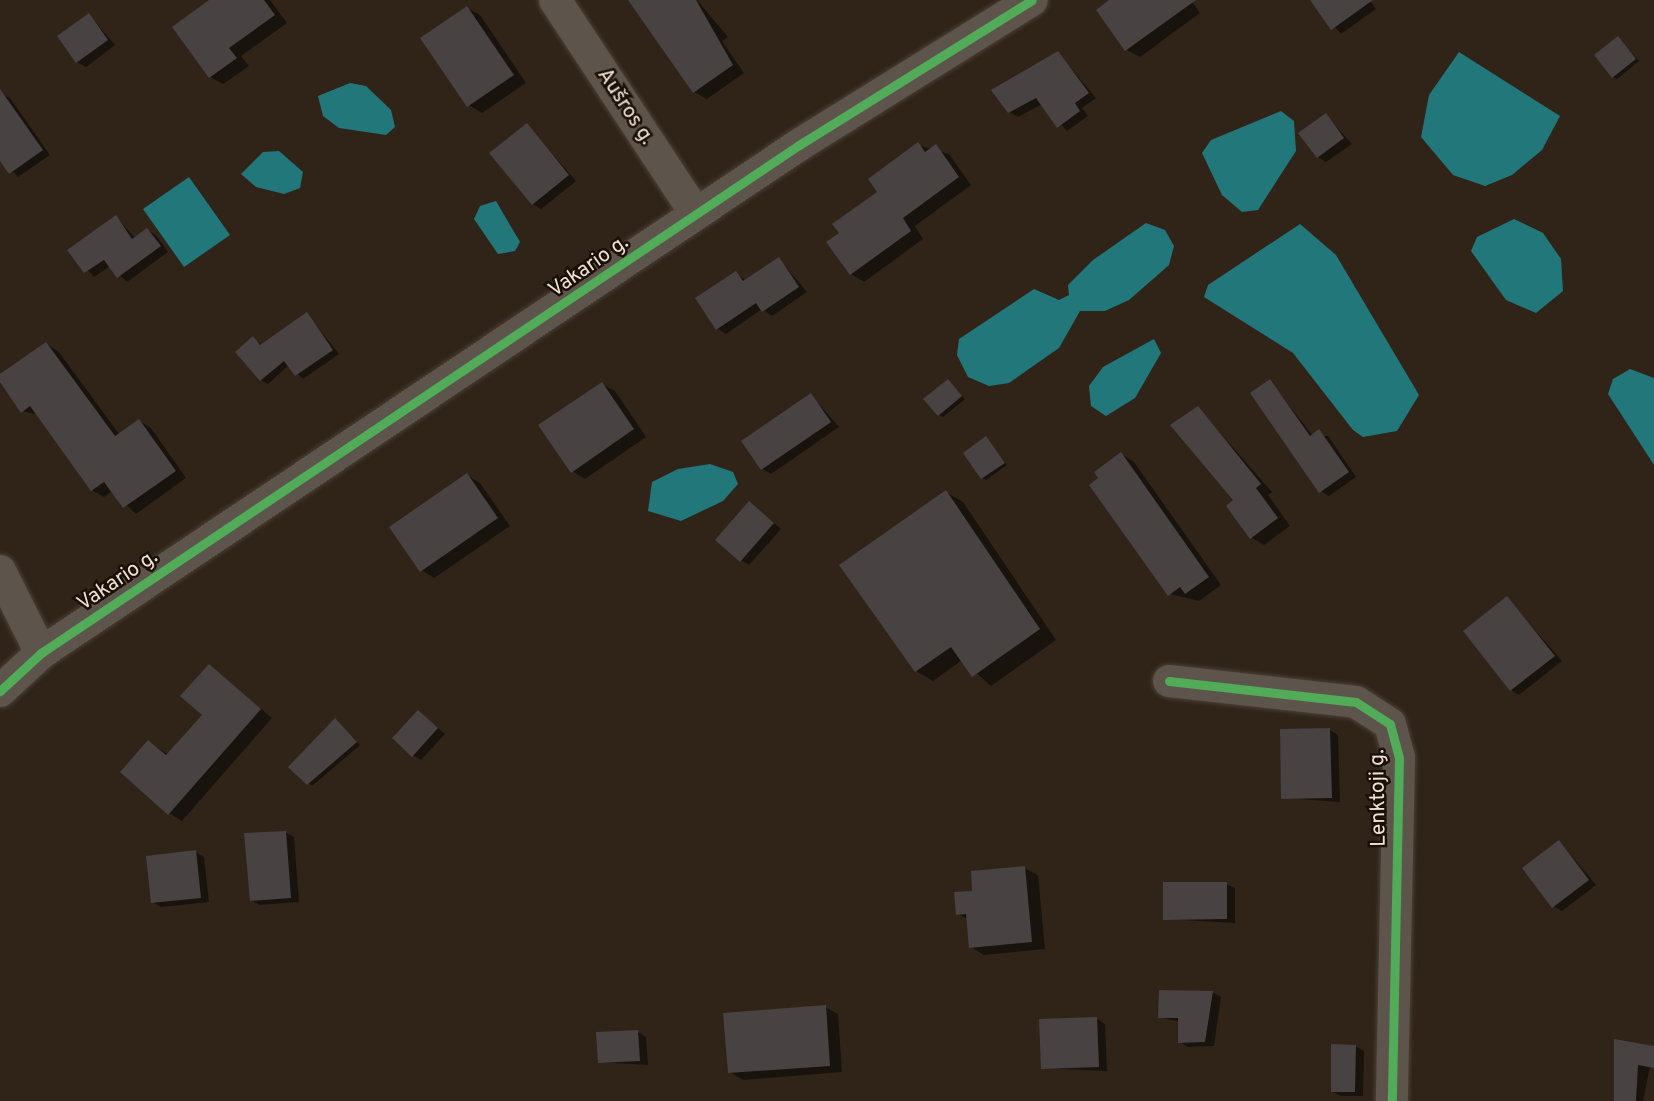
<!DOCTYPE html>
<meta charset="utf-8">
<style>
body{margin:0}
#map{position:relative;width:1654px;height:1101px;overflow:hidden;background:#302419;font-family:Overpass,sans-serif}
div>[style]{position:absolute}
.water>*{inset:0;background:#22777b}
.shadow>*{inset:0;background:#0007}
.building>*{inset:0;background:#484243}
.roads{filter:drop-shadow(0 0 2px #4b4038) drop-shadow(0 0 2px #4b4038)}
.minor>*{height:32px;margin:-16px;padding:0 16px;transform-origin:16px;border-radius:16px;background:#5d544c}
.cycleway>*{height:9px;margin:-4.5px;padding:0 4.5px;transform-origin:4.5px;border-radius:4.5px;background:#51ab58}
span{translate:-50% -50%;white-space:nowrap;text-align:center;line-height:1.15;-webkit-text-stroke:5px #1a1007;paint-order:stroke}
.street-label{font-size:21px;color:#f0e1d5}
</style>
<div id="map">
<div class="water">
<div style="clip-path:polygon(1459px 52px,1560px 116px,1542px 150px,1512px 175px,1485px 186px,1453px 175px,1421px 137px,1429px 95px)"></div>
<div style="clip-path:polygon(350px 83px,366px 86px,391px 110px,395px 127px,386px 135px,339px 128px,323px 116px,318px 96px)"></div>
<div style="clip-path:polygon(1281px 111px,1294px 121px,1296px 151px,1258px 210px,1242px 212px,1222px 195px,1202px 153px,1211px 140px)"></div>
<div style="clip-path:polygon(279px 151px,303px 172px,300px 188px,284px 194px,256px 187px,241px 174px,263px 152px)"></div>
<div style="clip-path:polygon(189px 177px,230px 235px,184px 267px,143px 209px)"></div>
<div style="clip-path:polygon(496px 201px,520px 242px,515px 251px,498px 254px,474px 219px,480px 206px)"></div>
<div style="clip-path:polygon(1514px 219px,1543px 233px,1561px 259px,1563px 291px,1536px 313px,1506px 300px,1471px 251px,1477px 237px)"></div>
<div style="clip-path:polygon(1146px 223px,1165px 230px,1174px 246px,1169px 265px,1129px 300px,1105px 311px,1080px 311px,1059px 348px,1009px 383px,989px 386px,968px 377px,957px 355px,959px 339px,1034px 289px,1059px 300px,1069px 295px,1068px 285px,1093px 260px)"></div>
<div style="clip-path:polygon(1300px 224px,1336px 255px,1419px 395px,1397px 431px,1363px 437px,1353px 430px,1293px 353px,1204px 297px,1208px 285px)"></div>
<div style="clip-path:polygon(1154px 339px,1161px 353px,1135px 398px,1106px 416px,1091px 406px,1089px 386px,1103px 367px)"></div>
<div style="clip-path:polygon(1630px 369px,1654px 378px,1654px 465px,1608px 394px,1613px 379px)"></div>
<div style="clip-path:polygon(710px 464px,733px 472px,738px 484px,723px 501px,681px 521px,648px 511px,652px 482px,678px 469px)"></div>
</div>
<div class="shadow">
<div style="clip-path:polygon(212px 0,270px 0,287px 23px,241px 56px,249px 66px,223px 84px,210px 77px)"></div>
<div style="clip-path:polygon(630px 0,697px 0,728px 37px,722px 41px,744px 73px,707px 99px,694px 92px)"></div>
<div style="clip-path:polygon(1112px 0,1191px 0,1200px 13px,1140px 57px,1127px 50px)"></div>
<div style="clip-path:polygon(1312px 0,1370px 0,1376px 9px,1341px 34px)"></div>
<div style="clip-path:polygon(467px 8px,480px 15px,526px 83px,482px 113px,469px 105px)"></div>
<div style="clip-path:polygon(89px 15px,115px 45px,86px 67px,77px 62px)"></div>
<div style="clip-path:polygon(1618px 38px,1639px 61px,1617px 79px,1613px 77px)"></div>
<div style="clip-path:polygon(1058px 53px,1096px 98px,1082px 108px,1088px 116px,1067px 131px,1042px 104px,1018px 117px,1009px 112px)"></div>
<div style="clip-path:polygon(0 94px,10px 98px,50px 155px,18px 177px,0 158px)"></div>
<div style="clip-path:polygon(1326px 115px,1352px 144px,1326px 162px,1318px 157px)"></div>
<div style="clip-path:polygon(527px 125px,576px 181px,541px 209px,533px 204px)"></div>
<div style="clip-path:polygon(918px 145px,949px 154px,971px 185px,915px 226px,923px 239px,864px 282px,851px 274px,841px 233px)"></div>
<div style="clip-path:polygon(116px 217px,136px 239px,147px 230px,156px 235px,168px 252px,127px 282px,110px 266px,94px 277px,70px 251px)"></div>
<div style="clip-path:polygon(779px 259px,807px 292px,772px 316px,762px 309px,726px 334px,718px 329px,736px 273px,746px 281px)"></div>
<div style="clip-path:polygon(307px 314px,339px 354px,303px 379px,289px 365px,268px 384px,261px 380px,253px 338px,263px 346px)"></div>
<div style="clip-path:polygon(46px 344px,58px 351px,120px 435px,139px 421px,151px 428px,186px 478px,136px 514px,112px 491px,104px 497px,92px 490px,39px 415px,22px 411px,0 379px)"></div>
<div style="clip-path:polygon(948px 381px,965px 399px,943px 417px,939px 415px)"></div>
<div style="clip-path:polygon(1270px 381px,1313px 436px,1328px 436px,1356px 477px,1329px 496px,1321px 491px)"></div>
<div style="clip-path:polygon(602px 384px,615px 391px,646px 437px,585px 479px,572px 471px)"></div>
<div style="clip-path:polygon(811px 395px,839px 427px,771px 474px,762px 469px,743px 441px)"></div>
<div style="clip-path:polygon(1198px 408px,1272px 492px,1268px 495px,1290px 526px,1264px 545px,1251px 537px)"></div>
<div style="clip-path:polygon(986px 438px,1007px 465px,986px 480px,983px 478px)"></div>
<div style="clip-path:polygon(1121px 454px,1134px 462px,1221px 585px,1199px 601px,1170px 594px)"></div>
<div style="clip-path:polygon(467px 475px,480px 483px,510px 526px,434px 578px,421px 570px)"></div>
<div style="clip-path:polygon(946px 492px,963px 502px,1056px 640px,991px 686px,962px 660px,933px 681px,916px 671px)"></div>
<div style="clip-path:polygon(757px 509px,781px 529px,749px 565px,741px 560px)"></div>
<div style="clip-path:polygon(1507px 598px,1562px 661px,1519px 695px,1511px 690px)"></div>
<div style="clip-path:polygon(209px 666px,272px 718px,182px 821px,169px 813px,149px 742px,169px 755px,204px 714px)"></div>
<div style="clip-path:polygon(419px 712px,445px 734px,421px 760px,413px 755px)"></div>
<div style="clip-path:polygon(335px 720px,360px 745px,312px 786px,290px 767px)"></div>
<div style="clip-path:polygon(1330px 730px,1338px 735px,1340px 802px,1283px 798px)"></div>
<div style="clip-path:polygon(285px 832px,294px 837px,299px 902px,260px 905px,251px 900px)"></div>
<div style="clip-path:polygon(1560px 842px,1596px 885px,1562px 911px,1553px 906px)"></div>
<div style="clip-path:polygon(195px 852px,204px 857px,209px 902px,161px 907px,153px 902px)"></div>
<div style="clip-path:polygon(1024px 868px,1038px 875px,1045px 949px,984px 955px,971px 947px,968px 919px,958px 914px,974px 892px)"></div>
<div style="clip-path:polygon(1226px 884px,1235px 888px,1235px 923px,1165px 919px)"></div>
<div style="clip-path:polygon(1212px 992px,1221px 997px,1214px 1046px,1188px 1047px,1180px 1042px,1180px 1022px,1160px 1017px)"></div>
<div style="clip-path:polygon(825px 1007px,838px 1014px,842px 1072px,743px 1080px,730px 1072px)"></div>
<div style="clip-path:polygon(1097px 1019px,1105px 1024px,1107px 1071px,1043px 1068px)"></div>
<div style="clip-path:polygon(638px 1032px,646px 1037px,648px 1065px,599px 1062px)"></div>
<div style="clip-path:polygon(1615px 1041px,1654px 1047px,1643px 1101px,1615px 1101px)"></div>
<div style="clip-path:polygon(1355px 1046px,1364px 1051px,1363px 1096px,1341px 1096px,1332px 1091px)"></div>
</div>
<div class="building">
<div style="clip-path:polygon(209px 0,264px 0,275px 15px,229px 48px,237px 58px,209px 78px,172px 27px)"></div>
<div style="clip-path:polygon(628px 0,696px 0,733px 65px,693px 93px)"></div>
<div style="clip-path:polygon(1109px 0,1196px 0,1125px 51px,1096px 10px)"></div>
<div style="clip-path:polygon(1310px 0,1373px 0,1331px 30px)"></div>
<div style="clip-path:polygon(467px 6px,514px 75px,467px 107px,420px 38px)"></div>
<div style="clip-path:polygon(89px 13px,108px 40px,76px 63px,57px 36px)"></div>
<div style="clip-path:polygon(1618px 36px,1636px 59px,1612px 78px,1594px 55px)"></div>
<div style="clip-path:polygon(1058px 51px,1089px 93px,1075px 103px,1080px 111px,1057px 128px,1036px 98px,1008px 113px,991px 90px)"></div>
<div style="clip-path:polygon(0 89px,43px 150px,9px 174px,0 161px)"></div>
<div style="clip-path:polygon(1326px 113px,1344px 138px,1317px 158px,1298px 133px)"></div>
<div style="clip-path:polygon(527px 123px,569px 175px,532px 205px,489px 153px)"></div>
<div style="clip-path:polygon(918px 142px,925px 152px,936px 144px,959px 177px,903px 218px,911px 231px,850px 275px,826px 242px,839px 233px,832px 224px,877px 192px,868px 179px)"></div>
<div style="clip-path:polygon(116px 215px,132px 239px,147px 228px,161px 246px,117px 278px,104px 260px,84px 273px,67px 250px)"></div>
<div style="clip-path:polygon(779px 257px,799px 287px,762px 312px,756px 303px,716px 330px,695px 298px,736px 271px,743px 281px)"></div>
<div style="clip-path:polygon(307px 312px,333px 350px,295px 376px,284px 361px,260px 381px,235px 352px,253px 336px,260px 345px)"></div>
<div style="clip-path:polygon(46px 342px,115px 436px,139px 419px,176px 471px,123px 508px,104px 482px,91px 491px,30px 406px,21px 413px,0 382px,0 374px)"></div>
<div style="clip-path:polygon(948px 379px,962px 396px,938px 416px,923px 399px)"></div>
<div style="clip-path:polygon(1270px 379px,1310px 436px,1319px 429px,1349px 472px,1319px 493px,1250px 393px)"></div>
<div style="clip-path:polygon(602px 382px,634px 429px,571px 473px,538px 425px)"></div>
<div style="clip-path:polygon(811px 393px,831px 422px,761px 470px,741px 441px)"></div>
<div style="clip-path:polygon(1198px 406px,1261px 484px,1256px 488px,1278px 518px,1250px 539px,1226px 506px,1233px 500px,1170px 425px)"></div>
<div style="clip-path:polygon(986px 436px,1005px 463px,981px 479px,963px 453px)"></div>
<div style="clip-path:polygon(1121px 452px,1209px 577px,1185px 594px,1180px 587px,1168px 596px,1089px 485px,1098px 478px,1094px 472px)"></div>
<div style="clip-path:polygon(467px 473px,498px 518px,420px 572px,389px 527px)"></div>
<div style="clip-path:polygon(946px 490px,1040px 629px,972px 677px,951px 647px,915px 672px,839px 565px)"></div>
<div style="clip-path:polygon(749px 501px,774px 523px,740px 562px,715px 540px)"></div>
<div style="clip-path:polygon(1507px 596px,1555px 656px,1510px 691px,1463px 631px)"></div>
<div style="clip-path:polygon(209px 664px,261px 709px,168px 815px,120px 772px,148px 740px,166px 755px,202px 715px,180px 696px)"></div>
<div style="clip-path:polygon(418px 710px,438px 728px,412px 757px,392px 738px)"></div>
<div style="clip-path:polygon(335px 718px,357px 742px,307px 785px,288px 767px)"></div>
<div style="clip-path:polygon(1330px 728px,1332px 798px,1281px 799px,1280px 729px)"></div>
<div style="clip-path:polygon(286px 831px,291px 898px,250px 901px,244px 833px)"></div>
<div style="clip-path:polygon(1559px 840px,1589px 880px,1552px 908px,1522px 868px)"></div>
<div style="clip-path:polygon(196px 850px,201px 898px,151px 903px,146px 856px)"></div>
<div style="clip-path:polygon(1025px 866px,1032px 942px,969px 948px,966px 914px,956px 915px,954px 892px,972px 891px,971px 871px)"></div>
<div style="clip-path:polygon(1163px 882px,1227px 882px,1227px 919px,1163px 920px)"></div>
<div style="clip-path:polygon(1159px 990px,1213px 991px,1205px 1042px,1178px 1043px,1178px 1018px,1158px 1018px)"></div>
<div style="clip-path:polygon(826px 1005px,830px 1066px,728px 1073px,723px 1013px)"></div>
<div style="clip-path:polygon(1097px 1017px,1099px 1067px,1041px 1069px,1039px 1019px)"></div>
<div style="clip-path:polygon(638px 1030px,640px 1061px,598px 1063px,596px 1032px)"></div>
<div style="clip-path:polygon(1614px 1039px,1654px 1046px,1654px 1068px,1638px 1065px,1636px 1101px,1614px 1101px)"></div>
<div style="clip-path:polygon(1331px 1044px,1356px 1045px,1355px 1092px,1331px 1092px)"></div>
</div>
<div class="roads">
<div class="minor">
<div style="left:555px;top:0;width:256px;rotate:56.6deg"></div>
<div style="left:0;top:571px;width:92px;rotate:63.4deg"></div>
<div style="left:1169px;top:681px;width:188px;rotate:6.4deg"></div>
<div style="left:1356px;top:702px;width:40px;rotate:32.9deg"></div>
<div style="left:1390px;top:724px;width:35px;rotate:75deg"></div>
<div style="left:1399px;top:758px;width:343px;rotate:91.2deg"></div>
<div style="left:0;top:691px;width:56px;rotate:-42.8deg"></div>
<div style="left:41px;top:653px;width:912px;rotate:-33.83deg"></div>
<div style="left:799px;top:145px;width:274px;rotate:-31.9deg"></div>
</div>
</div>
<div class="cycleway">
<div style="left:1169px;top:681px;width:188px;rotate:6.4deg"></div>
<div style="left:1356px;top:702px;width:40px;rotate:32.9deg"></div>
<div style="left:1390px;top:724px;width:35px;rotate:75deg"></div>
<div style="left:1399px;top:758px;width:343px;rotate:91.2deg"></div>
<div style="left:0;top:691px;width:56px;rotate:-42.8deg"></div>
<div style="left:41px;top:653px;width:912px;rotate:-33.83deg"></div>
<div style="left:799px;top:145px;width:274px;rotate:-31.9deg"></div>
</div>
<div class="street-label">
<span style="left:625px;top:107px;rotate:57deg">Aušros g.</span>
<span style="left:589px;top:267px;rotate:-35deg">Vakario g.</span>
<span style="left:118px;top:581px;rotate:-34deg">Vakario g.</span>
<span style="left:1379px;top:798px;rotate:-91deg">Lenktoji g.</span>
</div>
</div>
